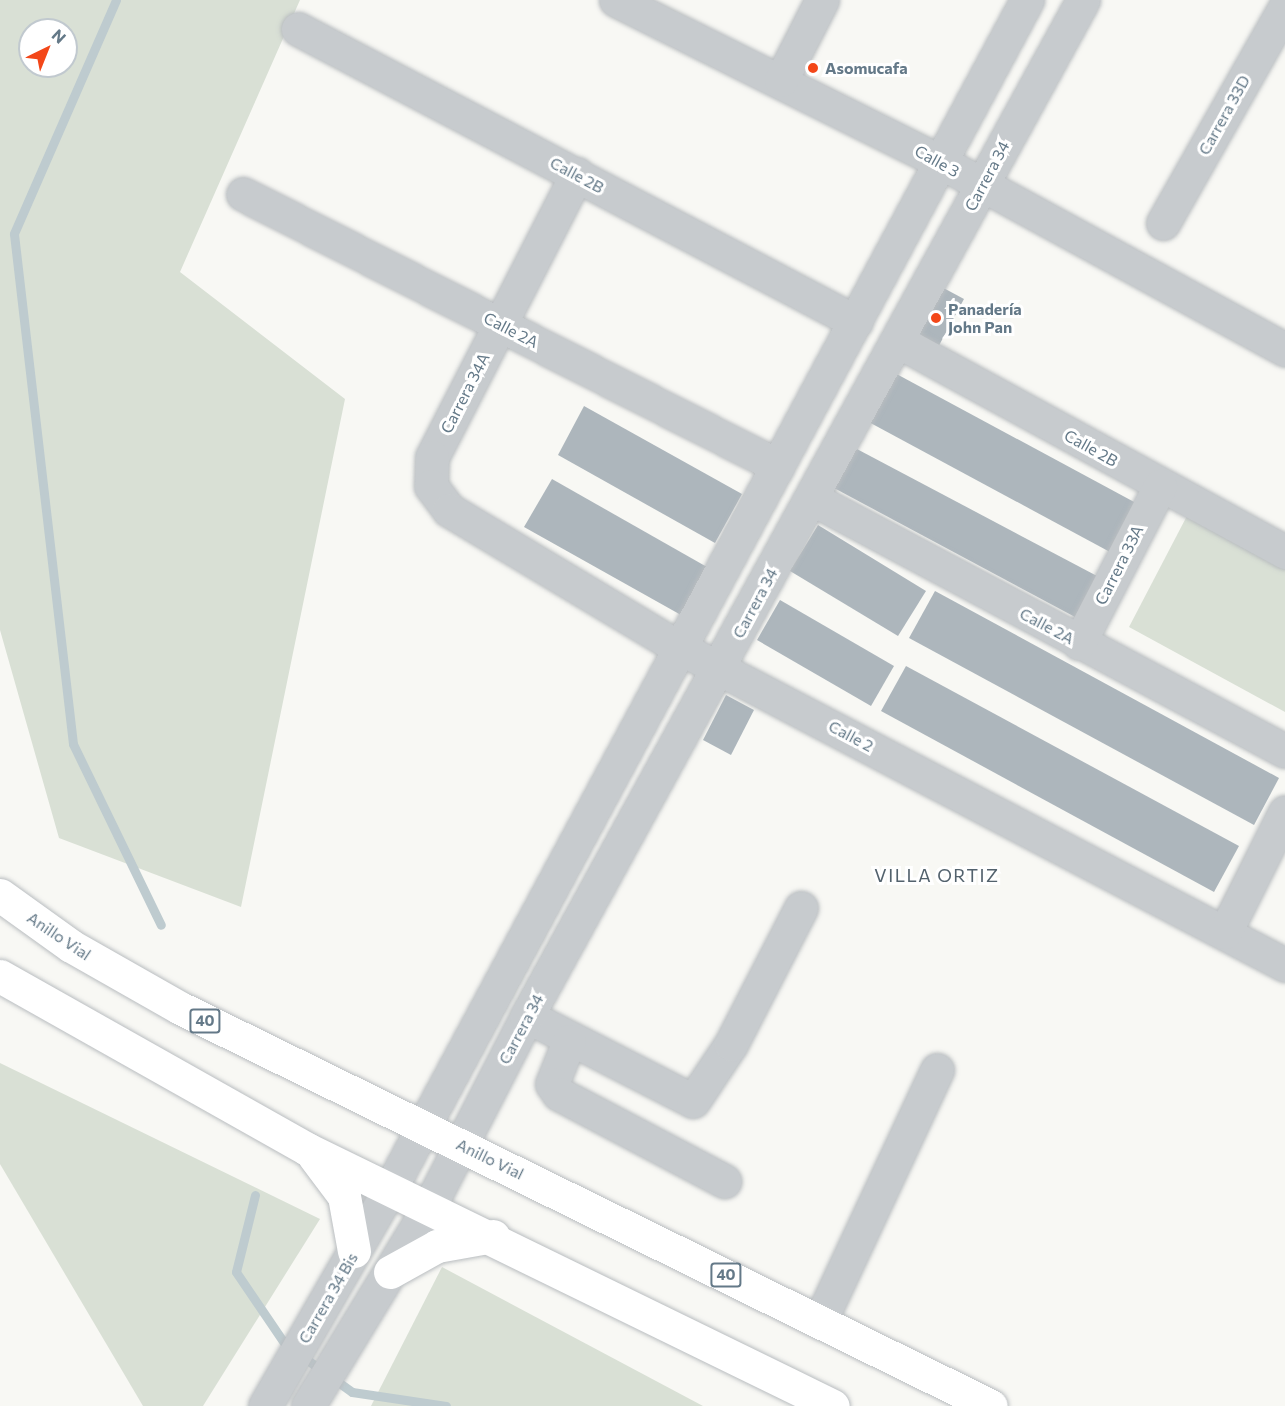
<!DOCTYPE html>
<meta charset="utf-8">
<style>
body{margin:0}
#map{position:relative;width:1285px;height:1406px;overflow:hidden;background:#f8f8f4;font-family:Commissioner,sans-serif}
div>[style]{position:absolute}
.green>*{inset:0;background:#d9e0d5}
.stream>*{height:9px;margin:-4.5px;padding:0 4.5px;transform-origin:4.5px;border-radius:4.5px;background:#becbcf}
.building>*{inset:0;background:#adb6bc}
.roads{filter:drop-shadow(0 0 2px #b9bdc0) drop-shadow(0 0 2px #b9bdc0)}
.minor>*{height:33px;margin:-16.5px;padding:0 16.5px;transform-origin:16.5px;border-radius:16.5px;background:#c7cbce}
.highway>*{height:33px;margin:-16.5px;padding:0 16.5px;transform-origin:16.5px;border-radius:16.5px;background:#fff}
.dots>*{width:16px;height:16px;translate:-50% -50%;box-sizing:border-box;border:3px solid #fff;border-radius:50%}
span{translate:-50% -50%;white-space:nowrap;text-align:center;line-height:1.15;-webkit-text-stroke:6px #fff;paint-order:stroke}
.shield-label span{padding:2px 4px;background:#fff;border:2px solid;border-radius:4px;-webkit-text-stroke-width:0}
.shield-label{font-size:15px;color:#647988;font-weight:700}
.poi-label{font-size:16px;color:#647988;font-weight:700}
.left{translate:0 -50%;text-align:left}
.street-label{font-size:16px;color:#647988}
.neighbourhood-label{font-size:18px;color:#53626d;letter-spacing:1.5px}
.north{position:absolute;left:18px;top:18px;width:60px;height:60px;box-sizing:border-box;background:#fff;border:2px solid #c1c9cf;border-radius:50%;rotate:43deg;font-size:16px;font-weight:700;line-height:24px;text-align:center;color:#647988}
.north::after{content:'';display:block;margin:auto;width:21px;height:27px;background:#f34719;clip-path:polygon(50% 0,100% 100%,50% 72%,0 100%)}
</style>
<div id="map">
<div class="green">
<div style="clip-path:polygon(evenodd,0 0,300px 0,180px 272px,345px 399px,241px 907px,59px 838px,0 630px,0 0,30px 30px,66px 30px,66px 66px,30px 66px,30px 30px)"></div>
<div style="clip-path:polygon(1189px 512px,1285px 563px,1285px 712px,1129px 627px)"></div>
<div style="clip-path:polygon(0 1063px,320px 1219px,203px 1406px,143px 1406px,0 1164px)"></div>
<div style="clip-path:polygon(442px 1267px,703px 1406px,371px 1406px)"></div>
</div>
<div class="stream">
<div style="left:116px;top:0;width:255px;rotate:113.6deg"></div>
<div style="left:14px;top:234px;width:513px;rotate:83.4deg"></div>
<div style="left:73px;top:744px;width:201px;rotate:64.1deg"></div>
<div style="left:255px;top:1195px;width:79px;rotate:103.9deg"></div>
<div style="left:236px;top:1272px;width:87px;rotate:55.8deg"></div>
<div style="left:285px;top:1344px;width:82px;rotate:35.6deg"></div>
<div style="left:352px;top:1392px;width:95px;rotate:8.5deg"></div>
</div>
<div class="building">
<div style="clip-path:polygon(936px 284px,964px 299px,936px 351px,908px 336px)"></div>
<div style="clip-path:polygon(891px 371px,1136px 503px,1110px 552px,865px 420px)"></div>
<div style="clip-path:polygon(584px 406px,742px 494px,715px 543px,558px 455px)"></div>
<div style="clip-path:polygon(855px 448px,1097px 576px,1075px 617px,834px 488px)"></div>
<div style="clip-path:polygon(552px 479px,707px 567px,681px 615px,524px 527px)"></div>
<div style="clip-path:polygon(818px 525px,926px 591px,898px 636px,790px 571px)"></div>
<div style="clip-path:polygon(935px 591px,1279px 778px,1254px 825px,909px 638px)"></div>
<div style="clip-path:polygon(780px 600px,894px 666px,871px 706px,757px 640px)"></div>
<div style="clip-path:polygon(906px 666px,1239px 846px,1214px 892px,881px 711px)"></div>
<div style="clip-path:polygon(726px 695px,754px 710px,731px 755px,703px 740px)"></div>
</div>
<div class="roads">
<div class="minor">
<div style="left:616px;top:0;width:361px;rotate:26.5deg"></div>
<div style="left:939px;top:161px;width:394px;rotate:28.6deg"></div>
<div style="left:298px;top:29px;width:630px;rotate:27.7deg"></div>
<div style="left:781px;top:80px;width:90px;rotate:-62.9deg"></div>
<div style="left:577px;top:174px;width:318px;rotate:117.1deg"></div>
<div style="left:432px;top:457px;width:29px;rotate:92deg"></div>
<div style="left:431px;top:486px;width:30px;rotate:53deg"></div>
<div style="left:449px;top:510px;width:269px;rotate:30.9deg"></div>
<div style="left:680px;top:648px;width:683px;rotate:27.65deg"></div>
<div style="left:243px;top:194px;width:600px;rotate:26.95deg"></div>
<div style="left:1163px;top:223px;width:248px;rotate:-60.5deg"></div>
<div style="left:898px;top:341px;width:441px;rotate:28.6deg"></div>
<div style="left:811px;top:498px;width:537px;rotate:28.09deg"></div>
<div style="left:1079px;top:643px;width:177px;rotate:-62.7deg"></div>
<div style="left:1225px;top:932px;width:134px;rotate:-63.4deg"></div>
<div style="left:527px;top:1016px;width:186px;rotate:27.1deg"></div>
<div style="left:693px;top:1101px;width:69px;rotate:-56.3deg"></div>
<div style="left:731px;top:1044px;width:153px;rotate:-62.8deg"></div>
<div style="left:569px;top:1041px;width:46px;rotate:111.6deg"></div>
<div style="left:552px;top:1084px;width:12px;rotate:55deg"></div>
<div style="left:559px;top:1094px;width:187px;rotate:27.8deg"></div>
<div style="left:820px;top:1321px;width:277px;rotate:-65deg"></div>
<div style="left:265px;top:1406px;width:250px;rotate:-60.1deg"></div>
<div style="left:390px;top:1189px;width:1349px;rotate:-61.82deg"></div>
<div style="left:308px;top:1406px;width:233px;rotate:-58.7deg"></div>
<div style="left:429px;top:1207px;width:215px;rotate:-62.8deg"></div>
<div style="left:527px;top:1016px;width:1158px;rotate:-61.31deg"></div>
</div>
<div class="highway">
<div style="left:0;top:895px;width:87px;rotate:35.7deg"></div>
<div style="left:71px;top:946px;width:125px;rotate:29.6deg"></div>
<div style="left:180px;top:1008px;width:903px;rotate:26.14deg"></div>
<div style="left:0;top:976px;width:352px;rotate:29.4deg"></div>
<div style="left:307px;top:1149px;width:585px;rotate:26.04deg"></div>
<div style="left:314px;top:1156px;width:50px;rotate:53.1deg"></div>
<div style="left:344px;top:1196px;width:56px;rotate:79.7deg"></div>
<div style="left:390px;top:1272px;width:54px;rotate:-29deg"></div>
<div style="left:437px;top:1246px;width:57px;rotate:-10.1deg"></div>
</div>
</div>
<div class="dots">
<div style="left:813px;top:68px;background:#f34719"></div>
<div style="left:936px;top:318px;background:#f34719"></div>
</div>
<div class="shield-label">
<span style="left:205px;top:1021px">40</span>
<span style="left:726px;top:1275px">40</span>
</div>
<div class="poi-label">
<span class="left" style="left:825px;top:68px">Asomucafa</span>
<span class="left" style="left:948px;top:318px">Panadería<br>John Pan</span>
</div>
<div class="street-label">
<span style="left:1224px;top:115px;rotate:-61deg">Carrera 33D</span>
<span style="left:937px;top:161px;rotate:29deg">Calle 3</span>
<span style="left:577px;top:175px;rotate:28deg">Calle 2B</span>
<span style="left:987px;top:176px;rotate:-62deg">Carrera 34</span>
<span style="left:511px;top:330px;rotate:27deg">Calle 2A</span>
<span style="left:465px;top:393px;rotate:-63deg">Carrera 34A</span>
<span style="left:1091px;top:448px;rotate:29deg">Calle 2B</span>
<span style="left:1119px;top:565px;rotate:-63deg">Carrera 33A</span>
<span style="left:755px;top:603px;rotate:-62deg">Carrera 34</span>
<span style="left:1047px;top:626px;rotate:28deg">Calle 2A</span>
<span style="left:851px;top:736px;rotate:28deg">Calle 2</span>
<span style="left:59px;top:936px;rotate:34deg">Anillo Vial</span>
<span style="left:521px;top:1029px;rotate:-62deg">Carrera 34</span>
<span style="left:490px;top:1159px;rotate:26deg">Anillo Vial</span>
<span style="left:328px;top:1298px;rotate:-60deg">Carrera 34 Bis</span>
</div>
<div class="neighbourhood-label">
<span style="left:937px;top:875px">VILLA ORTIZ</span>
</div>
<div class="north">N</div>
</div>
